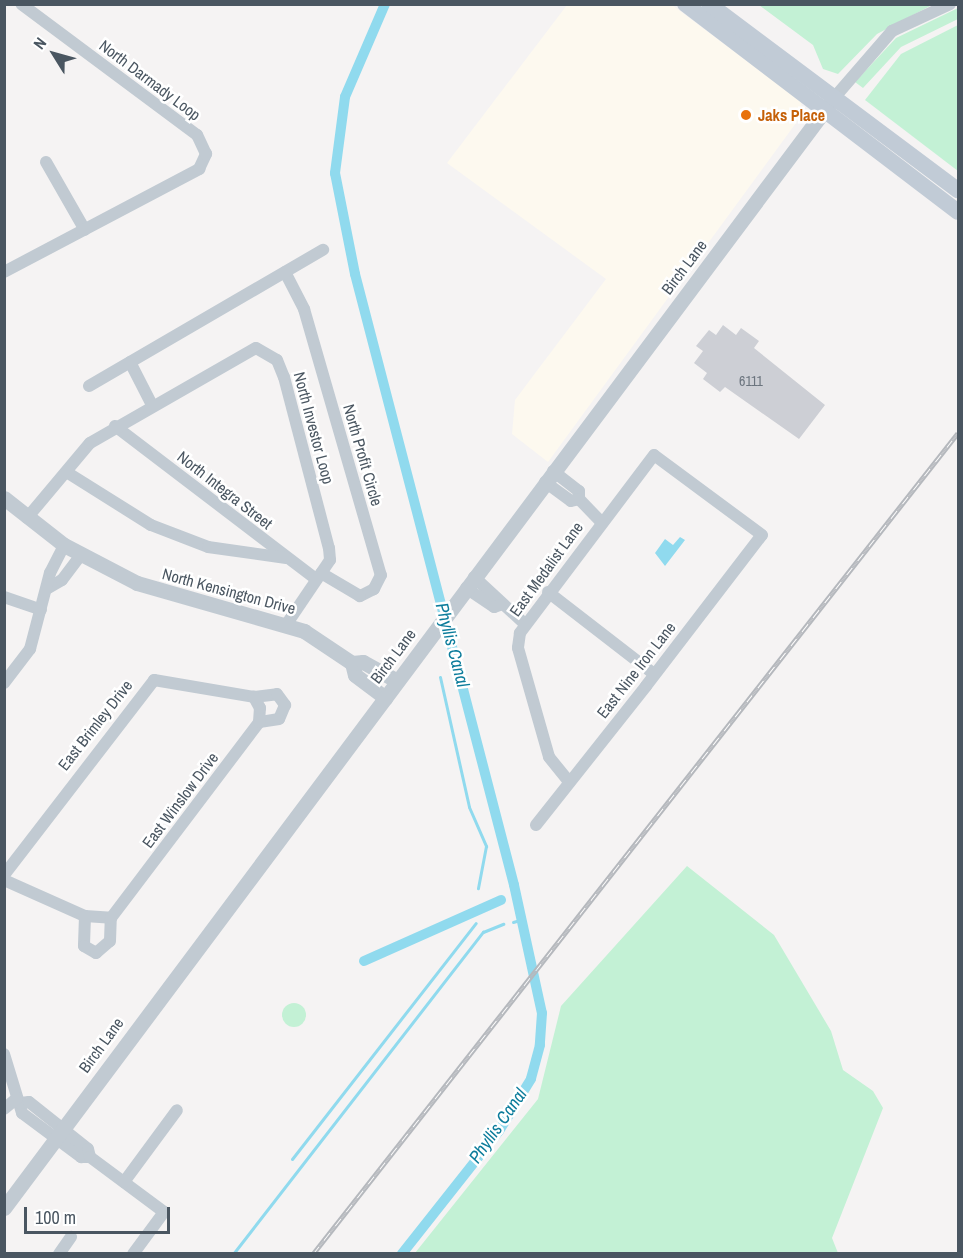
<!DOCTYPE html>
<style>
body{margin:0}
#map{position:relative;width:963px;height:1258px;overflow:hidden;background:#f5f3f3;font-family:"Archivo Narrow",sans-serif}
div>[style]{position:absolute}
.commercial>*{inset:0;background:#fdf9ef}
.green>*{inset:0;background:#c3f1d5}
.round{border-radius:50%}
.water>*{inset:0;background:#90daee}
.stream>*{height:3px;margin:-1.5px;padding:0 1.5px;transform-origin:1.5px;border-radius:1.5px;background:#90daee}
.canal>*{height:10px;margin:-5px;padding:0 5px;transform-origin:5px;border-radius:5px;background:#90daee}
.building>*{inset:0;background:#cdcfd5}
.minor>*{height:12px;margin:-6px;padding:0 6px;transform-origin:6px;border-radius:6px;background:#c1cad2}
.tertiary>*{height:15px;margin:-7.5px;padding:0 7.5px;transform-origin:7.5px;border-radius:7.5px;background:#c1cad2}
.secondary>*{height:16px;margin:-8px;padding:0 8px;transform-origin:8px;border-radius:8px;background:#c1cbd6}
.rail>*{height:5px;margin-top:-2.5px;transform-origin:0;background:repeating-linear-gradient(90deg,#fff 0 9px,#b5b8bd 0 18px);box-sizing:border-box;border-block:2px solid #b5b8bd}
.dots>*{width:16px;height:16px;translate:-50% -50%;box-sizing:border-box;border:3px solid #fff;border-radius:50%}
span{translate:-50% -50%;white-space:nowrap;text-align:center;line-height:1.15;-webkit-text-stroke:5px #fff;paint-order:stroke}
.number-label{font-size:14px;color:#6b747e}
.number-label span{-webkit-text-stroke-width:0}
.street-label{font-size:16px;color:#4a5661}
.food-label{font-size:16px;color:#c56008;font-weight:700}
.left{translate:0 -50%;text-align:left}
.water-label{font-size:18px;color:#0c7c9b;font-style:italic}
.frame{position:absolute;inset:0;border:6px solid #4a5661;pointer-events:none}
.north{position:absolute;left:24px;top:24px;width:60px;height:60px;-webkit-text-stroke:4px #fff;paint-order:stroke;rotate:307deg;font-size:16px;font-weight:700;line-height:24px;text-align:center;color:#4a5661}
.north::after{content:'';display:block;margin:auto;width:21px;height:27px;background:#4a5661;clip-path:polygon(50% 0,100% 100%,50% 72%,0 100%)}
.scale{position:absolute;left:24px;top:1207px;width:146px;height:27px;box-sizing:border-box;border:3px solid #4a5661;border-top:0;padding-left:8px;font-size:18px;line-height:21px;white-space:nowrap;color:#4a5661;-webkit-text-stroke:4px #fff;paint-order:stroke}
</style>
<div id="map">
<div class="commercial">
<div style="clip-path:polygon(567px 5px,672px 5px,800px 101px,804px 112px,548px 462px,512px 434px,515px 400px,606px 279px,447px 163px)"></div>
</div>
<div class="green">
<div style="clip-path:polygon(759px 5px,932px 5px,877px 34px,838px 74px,823px 69px,813px 45px)"></div>
<div style="clip-path:polygon(958px 8px,958px 19px,901px 47px,863px 88px,855px 82px,896px 38px)"></div>
<div style="clip-path:polygon(958px 25px,958px 171px,865px 100px,901px 54px)"></div>
<div style="clip-path:polygon(687px 866px,774px 935px,831px 1031px,843px 1070px,873px 1091px,883px 1108px,832px 1238px,838px 1253px,415px 1253px,538px 1099px,561px 1006px)"></div>
<div class="round" style="left:282px;top:1003px;width:24px;height:24px"></div>
</div>
<div class="water">
<div style="clip-path:polygon(680px 537px,685px 540px,665px 566px,655px 553px,665px 539px,673px 545px)"></div>
</div>
<div class="stream">
<div style="left:440px;top:677px;width:133px;rotate:77.4deg"></div>
<div style="left:469px;top:807px;width:43px;rotate:66.4deg"></div>
<div style="left:486px;top:846px;width:43px;rotate:100.8deg"></div>
<div style="left:513px;top:922px;width:10px;rotate:-17deg"></div>
<div style="left:292px;top:1159px;width:299px;rotate:-52.1deg"></div>
<div style="left:233px;top:1254px;width:408px;rotate:-52.2deg"></div>
<div style="left:483px;top:932px;width:22px;rotate:-22deg"></div>
</div>
<div class="canal">
<div style="left:385px;top:4px;width:101px;rotate:113.3deg"></div>
<div style="left:345px;top:97px;width:77px;rotate:97.5deg"></div>
<div style="left:335px;top:173px;width:103px;rotate:78.8deg"></div>
<div style="left:355px;top:274px;width:631px;rotate:75.41deg"></div>
<div style="left:514px;top:885px;width:131px;rotate:77.7deg"></div>
<div style="left:542px;top:1013px;width:32px;rotate:94deg"></div>
<div style="left:540px;top:1045px;width:35px;rotate:105deg"></div>
<div style="left:531px;top:1079px;width:61px;rotate:121.6deg"></div>
<div style="left:499px;top:1131px;width:157px;rotate:128.3deg"></div>
<div style="left:364px;top:961px;width:150px;rotate:-24deg"></div>
</div>
<div class="building">
<div style="clip-path:polygon(723px 325px,736px 335px,741px 328px,759px 341px,754px 348px,825px 405px,799px 439px,725px 387px,720px 392px,703px 379px,707px 373px,694px 363px,703px 351px,696px 346px,709px 330px,716px 335px)"></div>
</div>
<div class="minor">
<div style="left:834px;top:98px;width:89px;rotate:-49.1deg"></div>
<div style="left:892px;top:31px;width:64px;rotate:-25deg"></div>
<div style="left:46px;top:162px;width:78px;rotate:60.2deg"></div>
<div style="left:4px;top:272px;width:221px;rotate:-27.8deg"></div>
<div style="left:199px;top:169px;width:17px;rotate:-65deg"></div>
<div style="left:206px;top:154px;width:21px;rotate:-115deg"></div>
<div style="left:197px;top:135px;width:219px;rotate:-143.3deg"></div>
<div style="left:285px;top:272px;width:42px;rotate:62.8deg"></div>
<div style="left:304px;top:309px;width:277px;rotate:73.9deg"></div>
<div style="left:381px;top:575px;width:16px;rotate:117deg"></div>
<div style="left:374px;top:589px;width:16px;rotate:153deg"></div>
<div style="left:360px;top:596px;width:45px;rotate:-149.5deg"></div>
<div style="left:130px;top:362px;width:48px;rotate:62.9deg"></div>
<div style="left:89px;top:386px;width:271px;rotate:-30.2deg"></div>
<div style="left:115px;top:426px;width:253px;rotate:37.3deg"></div>
<div style="left:553px;top:471px;width:33px;rotate:38deg"></div>
<div style="left:579px;top:491px;width:8px;rotate:90deg"></div>
<div style="left:579px;top:499px;width:32px;rotate:46deg"></div>
<div style="left:68px;top:473px;width:98px;rotate:32.1deg"></div>
<div style="left:151px;top:525px;width:61px;rotate:21.1deg"></div>
<div style="left:208px;top:547px;width:79px;rotate:8deg"></div>
<div style="left:545px;top:482px;width:32px;rotate:36deg"></div>
<div style="left:571px;top:501px;width:8px;rotate:-14deg"></div>
<div style="left:27px;top:518px;width:98px;rotate:-50deg"></div>
<div style="left:90px;top:443px;width:191px;rotate:-29.8deg"></div>
<div style="left:256px;top:348px;width:24px;rotate:30deg"></div>
<div style="left:277px;top:360px;width:18px;rotate:68deg"></div>
<div style="left:284px;top:377px;width:177px;rotate:75.3deg"></div>
<div style="left:329px;top:548px;width:12px;rotate:85deg"></div>
<div style="left:330px;top:560px;width:78px;rotate:124.1deg"></div>
<div style="left:474px;top:577px;width:69px;rotate:42.7deg"></div>
<div style="left:48px;top:588px;width:16px;rotate:-30deg"></div>
<div style="left:62px;top:580px;width:31px;rotate:-53deg"></div>
<div style="left:466px;top:588px;width:34px;rotate:34deg"></div>
<div style="left:494px;top:607px;width:6px;rotate:-18deg"></div>
<div style="left:548px;top:592px;width:134px;rotate:37.7deg"></div>
<div style="left:4px;top:597px;width:39px;rotate:19deg"></div>
<div style="left:4px;top:683px;width:43px;rotate:-52.6deg"></div>
<div style="left:30px;top:649px;width:79px;rotate:-75.3deg"></div>
<div style="left:50px;top:573px;width:31px;rotate:-63deg"></div>
<div style="left:254px;top:697px;width:23px;rotate:-7deg"></div>
<div style="left:277px;top:694px;width:14px;rotate:54deg"></div>
<div style="left:285px;top:705px;width:15px;rotate:113deg"></div>
<div style="left:279px;top:719px;width:20px;rotate:171deg"></div>
<div style="left:536px;top:825px;width:177px;rotate:-51.6deg"></div>
<div style="left:646px;top:686px;width:190px;rotate:-52.5deg"></div>
<div style="left:762px;top:535px;width:134px;rotate:-143.5deg"></div>
<div style="left:654px;top:455px;width:223px;rotate:127deg"></div>
<div style="left:520px;top:633px;width:15px;rotate:98deg"></div>
<div style="left:518px;top:648px;width:113px;rotate:74.1deg"></div>
<div style="left:549px;top:757px;width:32px;rotate:51deg"></div>
<div style="left:4px;top:875px;width:246px;rotate:-52.4deg"></div>
<div style="left:154px;top:680px;width:101px;rotate:9.6deg"></div>
<div style="left:4px;top:880px;width:89px;rotate:24deg"></div>
<div style="left:85px;top:916px;width:26px;rotate:4deg"></div>
<div style="left:85px;top:916px;width:30px;rotate:92deg"></div>
<div style="left:84px;top:946px;width:14px;rotate:30deg"></div>
<div style="left:96px;top:953px;width:18px;rotate:-41deg"></div>
<div style="left:110px;top:941px;width:23px;rotate:-88deg"></div>
<div style="left:111px;top:918px;width:246px;rotate:-52.9deg"></div>
<div style="left:259px;top:722px;width:14px;rotate:-86deg"></div>
<div style="left:260px;top:708px;width:13px;rotate:-119deg"></div>
<div style="left:4px;top:1054px;width:62px;rotate:73deg"></div>
<div style="left:22px;top:1113px;width:74px;rotate:36.7deg"></div>
<div style="left:81px;top:1157px;width:9px"></div>
<div style="left:20px;top:1103px;width:9px;rotate:-6deg"></div>
<div style="left:29px;top:1102px;width:75px;rotate:38.5deg"></div>
<div style="left:88px;top:1149px;width:8px;rotate:76deg"></div>
<div style="left:90px;top:1157px;width:92px;rotate:36.6deg"></div>
<div style="left:164px;top:1212px;width:52px;rotate:126.4deg"></div>
<div style="left:4px;top:1109px;width:17px;rotate:-40deg"></div>
<div style="left:124px;top:1182px;width:89px;rotate:-53.6deg"></div>
<div style="left:59px;top:1254px;width:21px;rotate:-55deg"></div>
</div>
<div class="tertiary">
<div style="left:4px;top:498px;width:76px;rotate:38.1deg"></div>
<div style="left:64px;top:545px;width:82px;rotate:27.5deg"></div>
<div style="left:137px;top:583px;width:174px;rotate:16deg"></div>
<div style="left:304px;top:631px;width:58px;rotate:33.7deg"></div>
<div style="left:352px;top:663px;width:12px;rotate:76deg"></div>
<div style="left:355px;top:675px;width:38px;rotate:37deg"></div>
<div style="left:352px;top:663px;width:11px;rotate:-5deg"></div>
<div style="left:363px;top:662px;width:39px;rotate:29deg"></div>
<div style="left:4px;top:1208px;width:1383px;rotate:-53.23deg"></div>
</div>
<div class="secondary">
<div style="left:685px;top:4px;width:343px;rotate:37.3deg"></div>
<div style="left:709px;top:4px;width:311px;rotate:36.8deg"></div>
</div>
<div class="rail">
<div style="left:313px;top:1254px;width:1044px;rotate:-51.85deg"></div>
</div>
<div class="dots">
<div style="left:746px;top:115px;background:#e8710a"></div>
</div>
<div class="number-label">
<span style="left:751px;top:381px">6111</span>
</div>
<div class="street-label">
<span style="left:150px;top:80px;rotate:37deg">North Darmady Loop</span>
<span style="left:684px;top:267px;rotate:-53deg">Birch Lane</span>
<span style="left:314px;top:428px;rotate:75deg">North Investor Loop</span>
<span style="left:363px;top:455px;rotate:74deg">North Profit Circle</span>
<span style="left:225px;top:490px;rotate:38deg">North Integra Street</span>
<span style="left:546px;top:569px;rotate:-54deg">East Medalist Lane</span>
<span style="left:229px;top:591px;rotate:15deg">North Kensington Drive</span>
<span style="left:393px;top:656px;rotate:-53deg">Birch Lane</span>
<span style="left:636px;top:670px;rotate:-52deg">East Nine Iron Lane</span>
<span style="left:95px;top:725px;rotate:-52deg">East Brimley Drive</span>
<span style="left:180px;top:800px;rotate:-53deg">East Winslow Drive</span>
<span style="left:101px;top:1045px;rotate:-54deg">Birch Lane</span>
</div>
<div class="food-label">
<span class="left" style="left:758px;top:115px">Jaks Place</span>
</div>
<div class="water-label">
<span style="left:452px;top:645px;rotate:75deg">Phyllis Canal</span>
<span style="left:498px;top:1126px;rotate:-55deg">Phyllis Canal</span>
</div>
<div class="frame"></div>
<div class="north">N</div>
<div class="scale">100 m</div>
</div>
